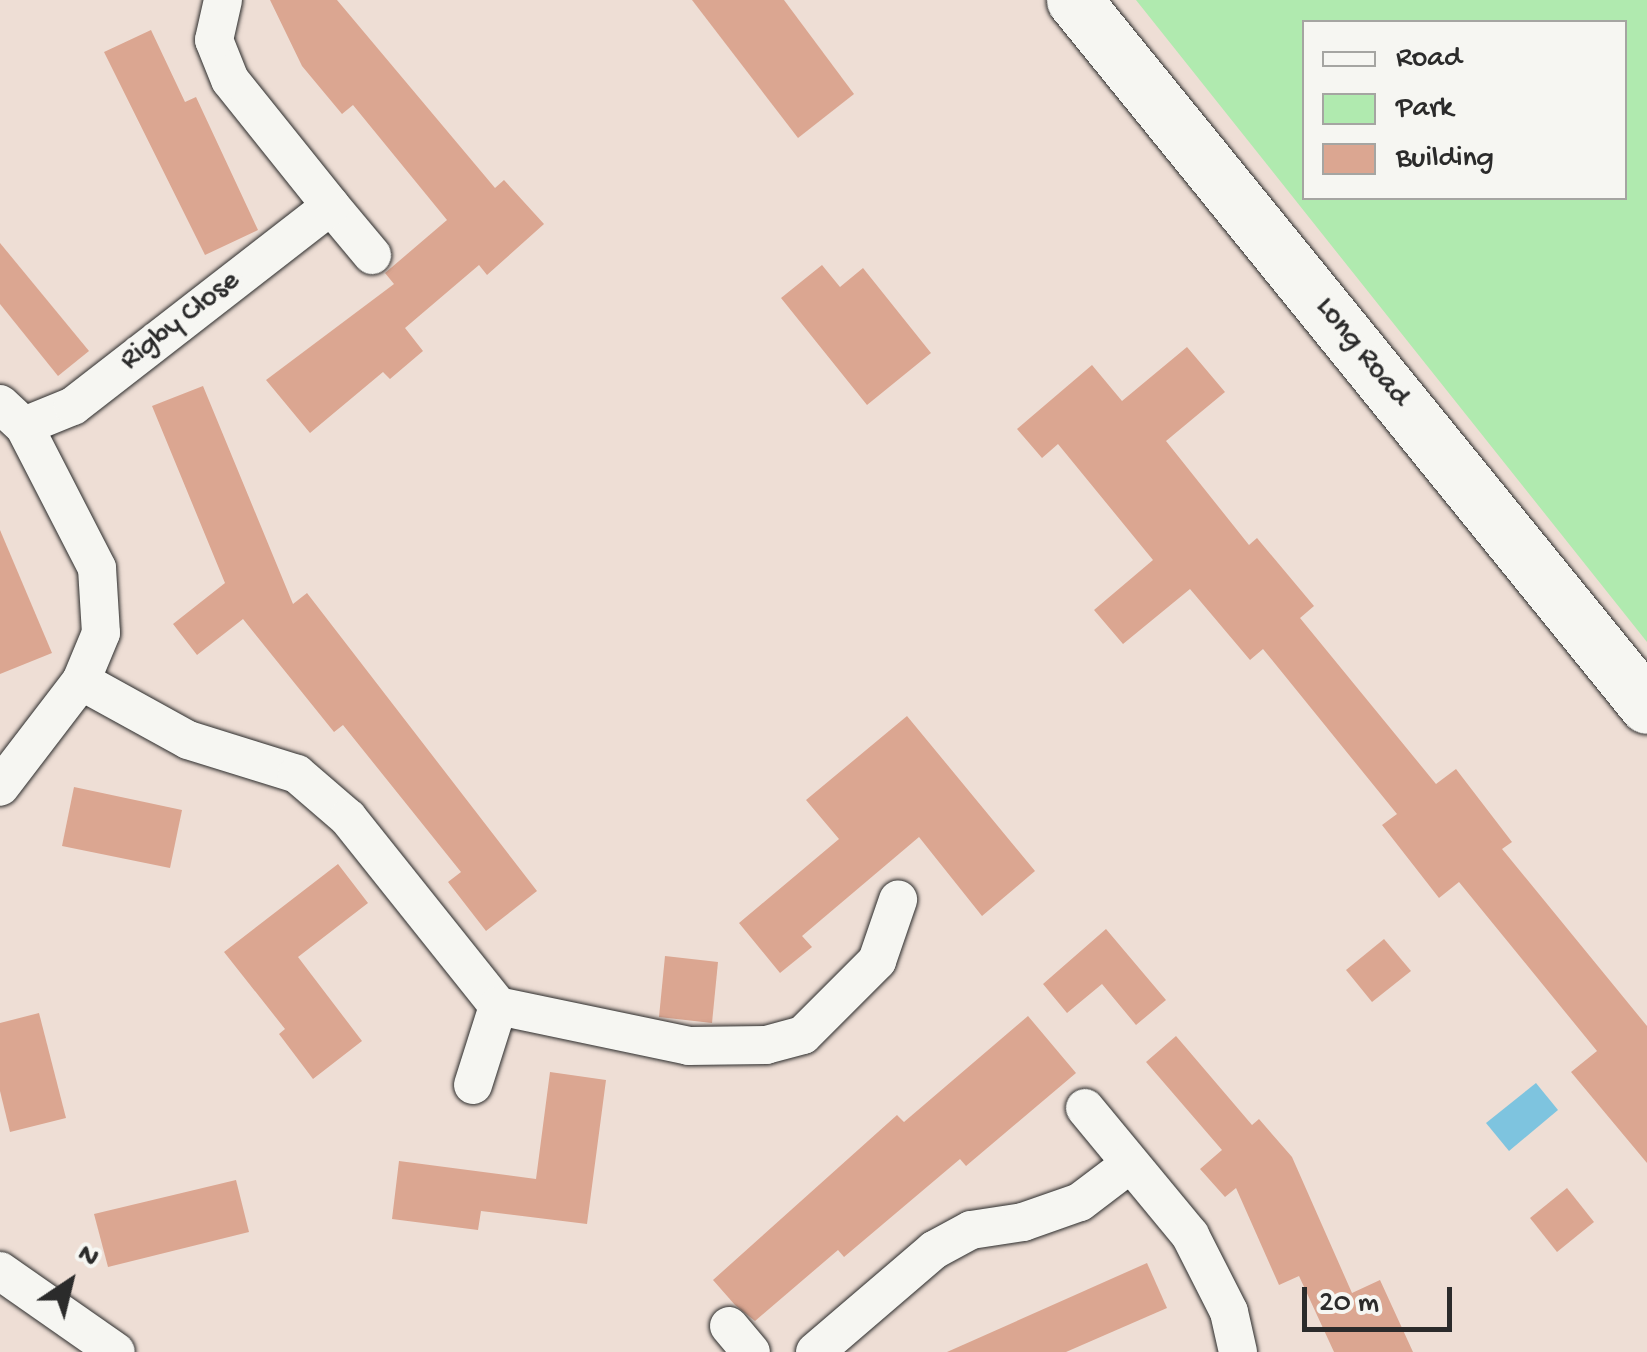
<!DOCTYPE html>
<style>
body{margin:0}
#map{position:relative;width:1647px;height:1352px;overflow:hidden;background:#eeded5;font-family:"Gochi Hand",sans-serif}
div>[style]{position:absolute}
.green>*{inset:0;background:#b0eaaf}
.water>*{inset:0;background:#7ec4df}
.building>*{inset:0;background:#dba691}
.roads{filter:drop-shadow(0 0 2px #2b2b2b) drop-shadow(0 0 2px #2b2b2b)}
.street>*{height:38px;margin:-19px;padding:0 19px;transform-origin:19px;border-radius:19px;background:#f6f6f2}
.secondary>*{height:55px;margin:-27.5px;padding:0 27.5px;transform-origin:27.5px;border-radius:27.5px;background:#f6f6f2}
span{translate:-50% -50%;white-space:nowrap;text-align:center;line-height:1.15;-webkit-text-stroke:9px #f6f6f2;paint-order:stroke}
.street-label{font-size:30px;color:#2b2b2b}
.legend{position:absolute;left:1302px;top:20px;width:325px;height:180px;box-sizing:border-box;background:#f6f6f2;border:2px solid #a5a5a2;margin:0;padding:12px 18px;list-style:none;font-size:30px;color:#2b2b2b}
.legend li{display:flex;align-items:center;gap:20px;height:50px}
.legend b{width:50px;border:2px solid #a5a5a2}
.north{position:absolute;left:20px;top:1232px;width:100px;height:100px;-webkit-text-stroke:8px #f6f6f2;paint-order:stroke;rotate:35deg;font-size:28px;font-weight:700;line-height:40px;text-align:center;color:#2b2b2b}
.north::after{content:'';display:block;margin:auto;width:35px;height:45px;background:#2b2b2b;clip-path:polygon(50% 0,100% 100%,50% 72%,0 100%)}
.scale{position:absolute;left:1302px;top:1287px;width:150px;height:45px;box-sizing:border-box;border:5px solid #2b2b2b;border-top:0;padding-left:12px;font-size:30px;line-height:35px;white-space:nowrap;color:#2b2b2b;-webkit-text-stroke:8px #f6f6f2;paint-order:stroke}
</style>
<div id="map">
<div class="green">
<div style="clip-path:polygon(evenodd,1136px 0,1647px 0,1647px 642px,1136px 0,1304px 22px,1624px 22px,1624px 198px,1304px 198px,1304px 22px)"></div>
</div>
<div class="water">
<div style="clip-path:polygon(1536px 1083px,1558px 1110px,1509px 1151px,1486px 1123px)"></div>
</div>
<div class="building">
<div style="clip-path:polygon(270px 0,337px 0,495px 188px,504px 180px,544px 224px,487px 275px,479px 265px,405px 328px,423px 351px,390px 379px,383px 372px,310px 433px,266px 380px,394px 284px,385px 273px,447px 220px,353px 105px,342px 114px,302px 66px)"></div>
<div style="clip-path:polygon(692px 0,784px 0,854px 94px,798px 138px)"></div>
<div style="clip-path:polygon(151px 30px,185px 102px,196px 97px,258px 230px,205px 255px,104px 52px)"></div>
<div style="clip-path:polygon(0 243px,89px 351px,58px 376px,0 304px)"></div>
<div style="clip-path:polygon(822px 265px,840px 287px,863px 268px,931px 353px,867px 405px,781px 298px)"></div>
<div style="clip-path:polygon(1187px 347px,1225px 392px,1166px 441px,1249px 545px,1257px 538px,1314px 606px,1300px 618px,1436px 784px,1456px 769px,1512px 842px,1502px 849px,1647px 1026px,1647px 1163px,1571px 1072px,1597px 1051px,1459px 882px,1439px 898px,1382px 825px,1397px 814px,1263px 649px,1250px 660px,1190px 589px,1123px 644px,1094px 610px,1153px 560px,1058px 444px,1042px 458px,1017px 429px,1092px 365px,1122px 401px)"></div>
<div style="clip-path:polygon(203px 386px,293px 604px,307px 593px,537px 891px,486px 931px,448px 882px,461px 872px,343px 725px,334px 732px,243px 619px,197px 655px,173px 624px,225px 583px,152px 406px)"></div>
<div style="clip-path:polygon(0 530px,52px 653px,0 674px)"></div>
<div style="clip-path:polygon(907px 716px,1035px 871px,982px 916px,919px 837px,802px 936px,812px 947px,780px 973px,739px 923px,839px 839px,806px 800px)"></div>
<div style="clip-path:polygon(74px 787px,182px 810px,170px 868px,62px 846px)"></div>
<div style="clip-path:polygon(338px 864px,368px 903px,298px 957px,362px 1041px,313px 1079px,279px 1034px,285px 1029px,224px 952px)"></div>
<div style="clip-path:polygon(1106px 929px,1166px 1000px,1136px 1025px,1102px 984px,1067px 1013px,1043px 984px)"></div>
<div style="clip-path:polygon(1384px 939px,1411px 971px,1372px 1002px,1346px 970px)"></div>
<div style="clip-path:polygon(665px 956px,718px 962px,712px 1023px,659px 1017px)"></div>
<div style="clip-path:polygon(39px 1013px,66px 1118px,10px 1132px,0 1091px,0 1023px)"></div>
<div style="clip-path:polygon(1028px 1016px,1076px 1073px,966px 1166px,960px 1159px,844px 1257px,838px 1250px,755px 1321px,735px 1305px,713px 1280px,897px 1115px,904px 1122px)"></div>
<div style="clip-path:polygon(1176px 1036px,1252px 1125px,1259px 1119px,1292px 1157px,1352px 1293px,1380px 1280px,1413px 1352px,1334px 1352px,1299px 1276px,1279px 1285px,1236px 1188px,1225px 1197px,1200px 1169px,1222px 1150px,1146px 1062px)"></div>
<div style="clip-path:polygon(550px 1072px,606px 1080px,587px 1224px,481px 1211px,478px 1230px,392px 1219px,399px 1161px,536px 1179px)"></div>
<div style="clip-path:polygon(236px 1180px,249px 1232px,108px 1267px,94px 1214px)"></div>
<div style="clip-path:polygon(1567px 1188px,1594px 1222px,1557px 1252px,1530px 1218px)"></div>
<div style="clip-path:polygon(1147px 1263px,1167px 1308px,1066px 1352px,947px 1352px)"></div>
</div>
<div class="roads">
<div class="street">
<div style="left:331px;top:206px;width:64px;rotate:50.1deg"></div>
<div style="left:0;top:404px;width:33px;rotate:43deg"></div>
<div style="left:24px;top:426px;width:160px;rotate:62.8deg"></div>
<div style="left:97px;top:568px;width:65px;rotate:86.5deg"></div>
<div style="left:101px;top:633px;width:52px;rotate:112.6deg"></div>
<div style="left:81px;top:681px;width:133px;rotate:127.4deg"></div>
<div style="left:24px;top:426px;width:53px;rotate:-22.2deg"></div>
<div style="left:73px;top:406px;width:326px;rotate:-37.8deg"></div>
<div style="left:331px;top:206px;width:161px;rotate:-128.7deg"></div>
<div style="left:230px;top:80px;width:43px;rotate:-111.8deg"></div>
<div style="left:214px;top:40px;width:41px;rotate:-77.3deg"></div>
<div style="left:81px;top:681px;width:122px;rotate:28.9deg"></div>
<div style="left:188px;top:740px;width:114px;rotate:17.3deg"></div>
<div style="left:297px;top:774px;width:67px;rotate:40.8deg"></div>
<div style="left:348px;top:818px;width:241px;rotate:51.4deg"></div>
<div style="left:498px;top:1006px;width:195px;rotate:11.8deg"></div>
<div style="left:689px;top:1046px;width:77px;rotate:-0.7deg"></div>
<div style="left:766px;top:1045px;width:38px;rotate:-15deg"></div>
<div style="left:803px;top:1035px;width:105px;rotate:-45deg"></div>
<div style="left:877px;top:961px;width:65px;rotate:-71deg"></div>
<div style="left:473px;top:1085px;width:83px;rotate:-72.4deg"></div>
<div style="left:1085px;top:1108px;width:165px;rotate:50.4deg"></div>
<div style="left:1190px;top:1235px;width:86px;rotate:63.1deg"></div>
<div style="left:1229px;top:1312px;width:41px;rotate:77.3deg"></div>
<div style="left:0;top:1271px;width:141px;rotate:34.9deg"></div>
<div style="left:729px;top:1326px;width:34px;rotate:50deg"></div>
<div style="left:815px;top:1352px;width:157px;rotate:-40.6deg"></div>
<div style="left:934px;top:1250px;width:42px;rotate:-28.4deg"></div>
<div style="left:971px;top:1230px;width:53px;rotate:-8.7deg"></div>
<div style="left:1023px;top:1222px;width:60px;rotate:-19.3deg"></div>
<div style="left:1080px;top:1202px;width:61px;rotate:-37.1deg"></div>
</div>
<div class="secondary">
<div style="left:1074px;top:0;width:909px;rotate:50.94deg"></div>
</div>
</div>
<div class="street-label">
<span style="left:181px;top:322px;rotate:-38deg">Rigby Close</span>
<span style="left:1361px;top:353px;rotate:51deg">Long Road</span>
</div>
<ul class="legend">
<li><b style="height:12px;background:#f6f6f2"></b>Road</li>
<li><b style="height:28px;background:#b0eaaf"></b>Park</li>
<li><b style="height:28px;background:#dba691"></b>Building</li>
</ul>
<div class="north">N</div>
<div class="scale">20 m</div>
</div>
